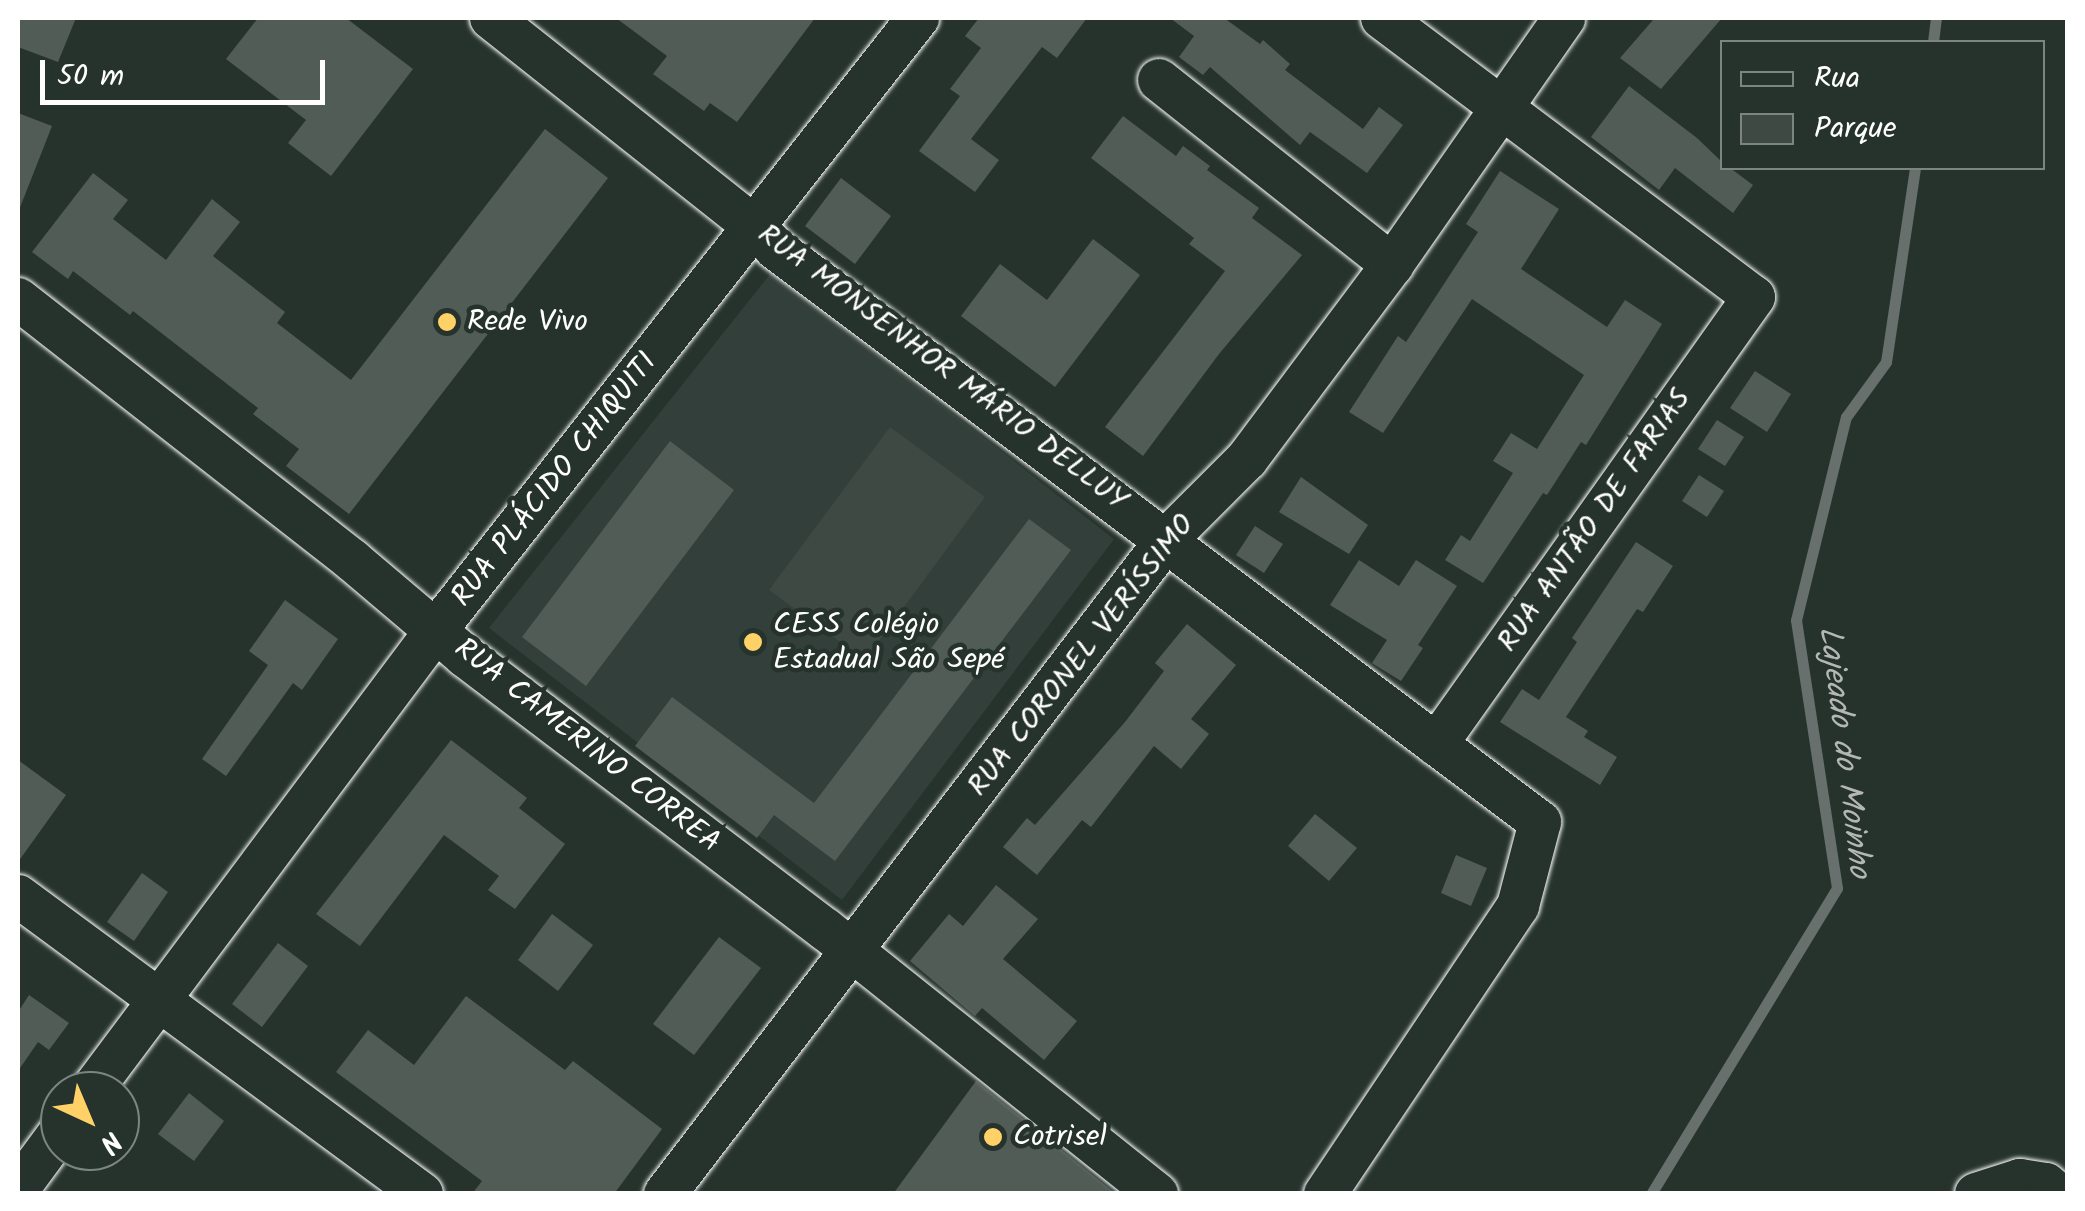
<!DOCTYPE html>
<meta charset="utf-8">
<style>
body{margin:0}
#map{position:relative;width:2085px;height:1211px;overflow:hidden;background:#26332d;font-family:Kalam,sans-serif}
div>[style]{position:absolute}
.built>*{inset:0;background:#333f3a}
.green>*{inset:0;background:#3e4944}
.stream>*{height:11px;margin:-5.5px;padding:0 5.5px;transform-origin:5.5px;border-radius:5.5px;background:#67706c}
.building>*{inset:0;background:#515c57}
.roads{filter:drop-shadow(0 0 2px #fff) drop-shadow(0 0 2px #fff)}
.street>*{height:42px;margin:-21px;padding:0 21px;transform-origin:21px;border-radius:21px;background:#26332d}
.dots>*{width:28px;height:28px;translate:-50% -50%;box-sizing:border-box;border:5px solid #26332d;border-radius:50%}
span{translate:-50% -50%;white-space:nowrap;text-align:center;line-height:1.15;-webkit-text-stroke:9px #26332d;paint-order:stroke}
.poi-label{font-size:30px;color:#fff}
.left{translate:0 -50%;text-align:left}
.street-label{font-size:30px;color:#fff}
.water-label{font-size:32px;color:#b3b8b6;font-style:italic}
.frame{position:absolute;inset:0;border:20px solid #fff;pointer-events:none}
.legend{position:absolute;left:1720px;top:40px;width:325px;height:130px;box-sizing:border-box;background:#26332d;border:2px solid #7d8581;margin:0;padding:12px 18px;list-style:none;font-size:30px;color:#fff}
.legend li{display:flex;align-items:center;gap:20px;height:50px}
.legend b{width:50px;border:2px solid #7d8581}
.north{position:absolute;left:40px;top:1071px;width:100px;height:100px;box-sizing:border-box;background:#26332d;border:2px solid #7d8581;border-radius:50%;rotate:136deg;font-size:28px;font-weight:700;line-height:40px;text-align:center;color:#fff}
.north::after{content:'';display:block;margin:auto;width:35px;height:45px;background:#ffd166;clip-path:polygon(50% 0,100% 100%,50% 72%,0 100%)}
.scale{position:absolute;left:40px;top:60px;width:285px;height:45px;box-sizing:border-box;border:5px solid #fff;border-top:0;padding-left:12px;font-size:30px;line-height:35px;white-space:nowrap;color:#fff;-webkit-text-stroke:8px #26332d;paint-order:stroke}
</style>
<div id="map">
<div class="built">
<div style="clip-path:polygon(771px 273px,1114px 539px,842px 900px,489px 628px)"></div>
</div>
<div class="green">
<div style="clip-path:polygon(890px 427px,985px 497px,865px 660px,769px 590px)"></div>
</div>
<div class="stream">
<div style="left:1933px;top:42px;width:24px;rotate:-83deg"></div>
<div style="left:1651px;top:1194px;width:358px;rotate:-58.7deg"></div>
<div style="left:1837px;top:888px;width:271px;rotate:-98.7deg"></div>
<div style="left:1796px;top:620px;width:209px;rotate:-76.2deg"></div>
<div style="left:1846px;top:417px;width:68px;rotate:-54deg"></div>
<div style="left:1886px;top:362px;width:196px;rotate:-81.5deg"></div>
</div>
<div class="building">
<div style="clip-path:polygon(18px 18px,76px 18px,58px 62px,18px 47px)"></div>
<div style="clip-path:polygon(258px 18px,346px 18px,413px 69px,331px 176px,288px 143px,306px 120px,226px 59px)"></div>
<div style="clip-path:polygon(616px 18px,815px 18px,737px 122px,710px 103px,704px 111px,653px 74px,667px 56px)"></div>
<div style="clip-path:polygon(979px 18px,1087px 18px,1057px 58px,1042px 47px,971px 139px,999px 160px,975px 192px,919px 151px,960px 96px,950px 89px,981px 48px,965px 36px)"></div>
<div style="clip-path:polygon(1170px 18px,1224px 18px,1260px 44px,1263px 40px,1290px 64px,1285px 70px,1363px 129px,1379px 107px,1403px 125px,1367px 173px,1310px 132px,1300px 145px,1210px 67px,1203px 75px,1179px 57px,1194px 36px)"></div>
<div style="clip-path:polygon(1650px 18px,1722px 18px,1661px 89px,1620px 58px,1653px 20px)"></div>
<div style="clip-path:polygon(1629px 86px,1697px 138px,1722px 162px,1722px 168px,1730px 168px,1753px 185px,1733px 213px,1675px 168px,1659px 190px,1591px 137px)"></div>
<div style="clip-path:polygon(18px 113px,52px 126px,19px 210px,18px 210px)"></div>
<div style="clip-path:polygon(1123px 116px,1176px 156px,1183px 146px,1210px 166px,1207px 170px,1259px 208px,1252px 218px,1302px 255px,1219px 354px,1143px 456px,1105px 427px,1225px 271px,1189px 244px,1194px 238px,1091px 158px)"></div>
<div style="clip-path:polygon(545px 129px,608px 178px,349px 514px,286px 466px,299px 449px,253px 414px,258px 408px,133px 311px,130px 315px,73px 271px,68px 279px,32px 252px,93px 173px,128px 200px,113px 219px,166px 260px,212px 199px,240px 222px,213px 256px,285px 312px,277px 323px,351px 380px)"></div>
<div style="clip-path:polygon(1500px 171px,1559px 209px,1521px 269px,1607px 327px,1625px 300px,1662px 324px,1586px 445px,1581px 442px,1547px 495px,1543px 493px,1483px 583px,1445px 560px,1461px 535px,1470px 541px,1513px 473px,1493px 461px,1511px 433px,1537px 449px,1584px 375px,1472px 299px,1383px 433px,1349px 412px,1398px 336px,1406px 342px,1478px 232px,1466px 224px)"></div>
<div style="clip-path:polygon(841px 178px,891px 216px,855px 264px,805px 226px)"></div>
<div style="clip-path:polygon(1093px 239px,1140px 275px,1055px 387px,961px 316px,1000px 264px,1047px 300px)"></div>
<div style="clip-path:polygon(1755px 371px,1791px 394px,1767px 432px,1730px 408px)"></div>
<div style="clip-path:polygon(1717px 420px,1744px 437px,1725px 466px,1698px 449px)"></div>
<div style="clip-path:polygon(670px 441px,734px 490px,586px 686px,522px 637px)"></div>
<div style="clip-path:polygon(1699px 475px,1724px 491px,1707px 517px,1682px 501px)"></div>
<div style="clip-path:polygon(1301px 477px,1368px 525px,1349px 554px,1279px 512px)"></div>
<div style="clip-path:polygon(1029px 519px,1071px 550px,835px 861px,774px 815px,757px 838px,635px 746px,672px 697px,814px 803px)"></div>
<div style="clip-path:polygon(1255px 526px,1283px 544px,1264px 573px,1236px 555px)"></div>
<div style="clip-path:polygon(1636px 542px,1673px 566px,1643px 612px,1637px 609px,1566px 717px,1588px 731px,1584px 737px,1617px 757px,1600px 785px,1500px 722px,1522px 689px,1539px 700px,1577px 642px,1572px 638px)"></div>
<div style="clip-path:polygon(1359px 560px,1399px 586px,1416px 560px,1457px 586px,1418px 645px,1423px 648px,1401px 681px,1372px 663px,1387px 640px,1330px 605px)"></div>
<div style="clip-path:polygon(285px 600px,338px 639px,302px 690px,293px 683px,226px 776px,202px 759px,268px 665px,249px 651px)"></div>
<div style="clip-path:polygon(1187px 624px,1236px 665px,1191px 719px,1209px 734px,1181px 769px,1154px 746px,1091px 827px,1082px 820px,1037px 875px,1003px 847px,1027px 818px,1035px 825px,1125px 722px,1164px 671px,1155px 663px)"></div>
<div style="clip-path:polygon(451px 740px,527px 798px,519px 808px,565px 844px,515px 909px,488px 890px,499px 876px,444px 835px,360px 946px,316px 914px)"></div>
<div style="clip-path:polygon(18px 760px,66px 795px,18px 862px)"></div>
<div style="clip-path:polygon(1315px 814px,1357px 848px,1329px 881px,1288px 846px)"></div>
<div style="clip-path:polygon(1456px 855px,1487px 868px,1471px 906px,1441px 893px)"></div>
<div style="clip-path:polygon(142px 873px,168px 892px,134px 941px,107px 922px)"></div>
<div style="clip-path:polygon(996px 885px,1038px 919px,1003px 959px,1077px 1021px,1044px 1060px,982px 1008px,975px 1016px,910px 961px,949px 914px,963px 926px)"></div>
<div style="clip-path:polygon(552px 914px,593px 945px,558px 991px,518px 960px)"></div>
<div style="clip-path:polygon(719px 937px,761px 968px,694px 1055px,653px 1024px)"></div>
<div style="clip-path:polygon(278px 943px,308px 966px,262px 1027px,232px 1004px)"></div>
<div style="clip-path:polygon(29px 995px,69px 1023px,49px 1050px,38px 1042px,18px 1071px,18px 1012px)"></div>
<div style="clip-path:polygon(466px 996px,565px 1070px,573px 1061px,662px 1129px,614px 1194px,472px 1194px,482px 1181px,336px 1072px,368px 1030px,414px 1065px)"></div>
<div style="clip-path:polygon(976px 1081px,1116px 1194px,893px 1194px)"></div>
<div style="clip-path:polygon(189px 1093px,224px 1121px,194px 1161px,158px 1134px)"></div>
</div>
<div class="roads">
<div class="street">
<div style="left:491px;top:18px;width:337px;rotate:38.4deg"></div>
<div style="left:755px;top:227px;width:30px;rotate:46deg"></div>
<div style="left:776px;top:249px;width:955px;rotate:36.87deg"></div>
<div style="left:1540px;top:822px;width:87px;rotate:104.7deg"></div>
<div style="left:1518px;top:906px;width:347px;rotate:123.8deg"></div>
<div style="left:1382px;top:18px;width:465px;rotate:36.9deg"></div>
<div style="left:1754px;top:297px;width:549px;rotate:125.37deg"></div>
<div style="left:1159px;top:80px;width:298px;rotate:38.4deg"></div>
<div style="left:18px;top:299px;width:424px;rotate:38deg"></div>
<div style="left:352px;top:560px;width:148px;rotate:40.3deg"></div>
<div style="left:465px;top:656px;width:452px;rotate:37.2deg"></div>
<div style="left:825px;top:929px;width:425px;rotate:38.6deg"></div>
<div style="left:18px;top:896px;width:502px;rotate:36.41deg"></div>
<div style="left:91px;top:1091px;width:577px;rotate:-53.17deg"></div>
<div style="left:437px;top:629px;width:778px;rotate:-51.79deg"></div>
<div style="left:18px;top:1189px;width:71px;rotate:-53.6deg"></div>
<div style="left:665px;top:1194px;width:825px;rotate:-52.53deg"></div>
<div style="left:1167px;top:539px;width:113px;rotate:-45deg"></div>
<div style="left:1247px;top:459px;width:242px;rotate:-53.2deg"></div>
<div style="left:1392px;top:265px;width:301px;rotate:-55.1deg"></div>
<div style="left:1976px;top:1194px;width:46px;rotate:-17.7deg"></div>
<div style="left:2020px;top:1180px;width:26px;rotate:9deg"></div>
<div style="left:2046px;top:1184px;width:16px;rotate:40deg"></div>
</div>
</div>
<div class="dots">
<div style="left:447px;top:322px;background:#ffd166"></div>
<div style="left:753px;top:642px;background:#ffd166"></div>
<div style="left:993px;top:1137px;background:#ffd166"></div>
</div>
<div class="poi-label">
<span class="left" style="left:467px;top:322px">Rede Vivo</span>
<span class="left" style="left:773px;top:642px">CESS Colégio<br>Estadual São Sepé</span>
<span class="left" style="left:1013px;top:1137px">Cotrisel</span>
</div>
<div class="street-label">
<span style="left:942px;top:368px;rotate:37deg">RUA MONSENHOR MÁRIO DELLUY</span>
<span style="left:555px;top:480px;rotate:-52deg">RUA PLÁCIDO CHIQUITI</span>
<span style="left:1595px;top:521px;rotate:-55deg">RUA ANTÃO DE FARIAS</span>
<span style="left:1082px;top:656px;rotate:-52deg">RUA CORONEL VERÍSSIMO</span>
<span style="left:587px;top:746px;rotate:38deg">RUA CAMERINO CORREA</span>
</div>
<div class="water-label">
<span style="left:1843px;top:752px;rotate:83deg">Lajeado do Moinho</span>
</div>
<div class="frame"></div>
<ul class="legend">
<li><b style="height:12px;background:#26332d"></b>Rua</li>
<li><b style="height:28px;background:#3e4944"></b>Parque</li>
</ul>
<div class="north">N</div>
<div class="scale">50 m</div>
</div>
